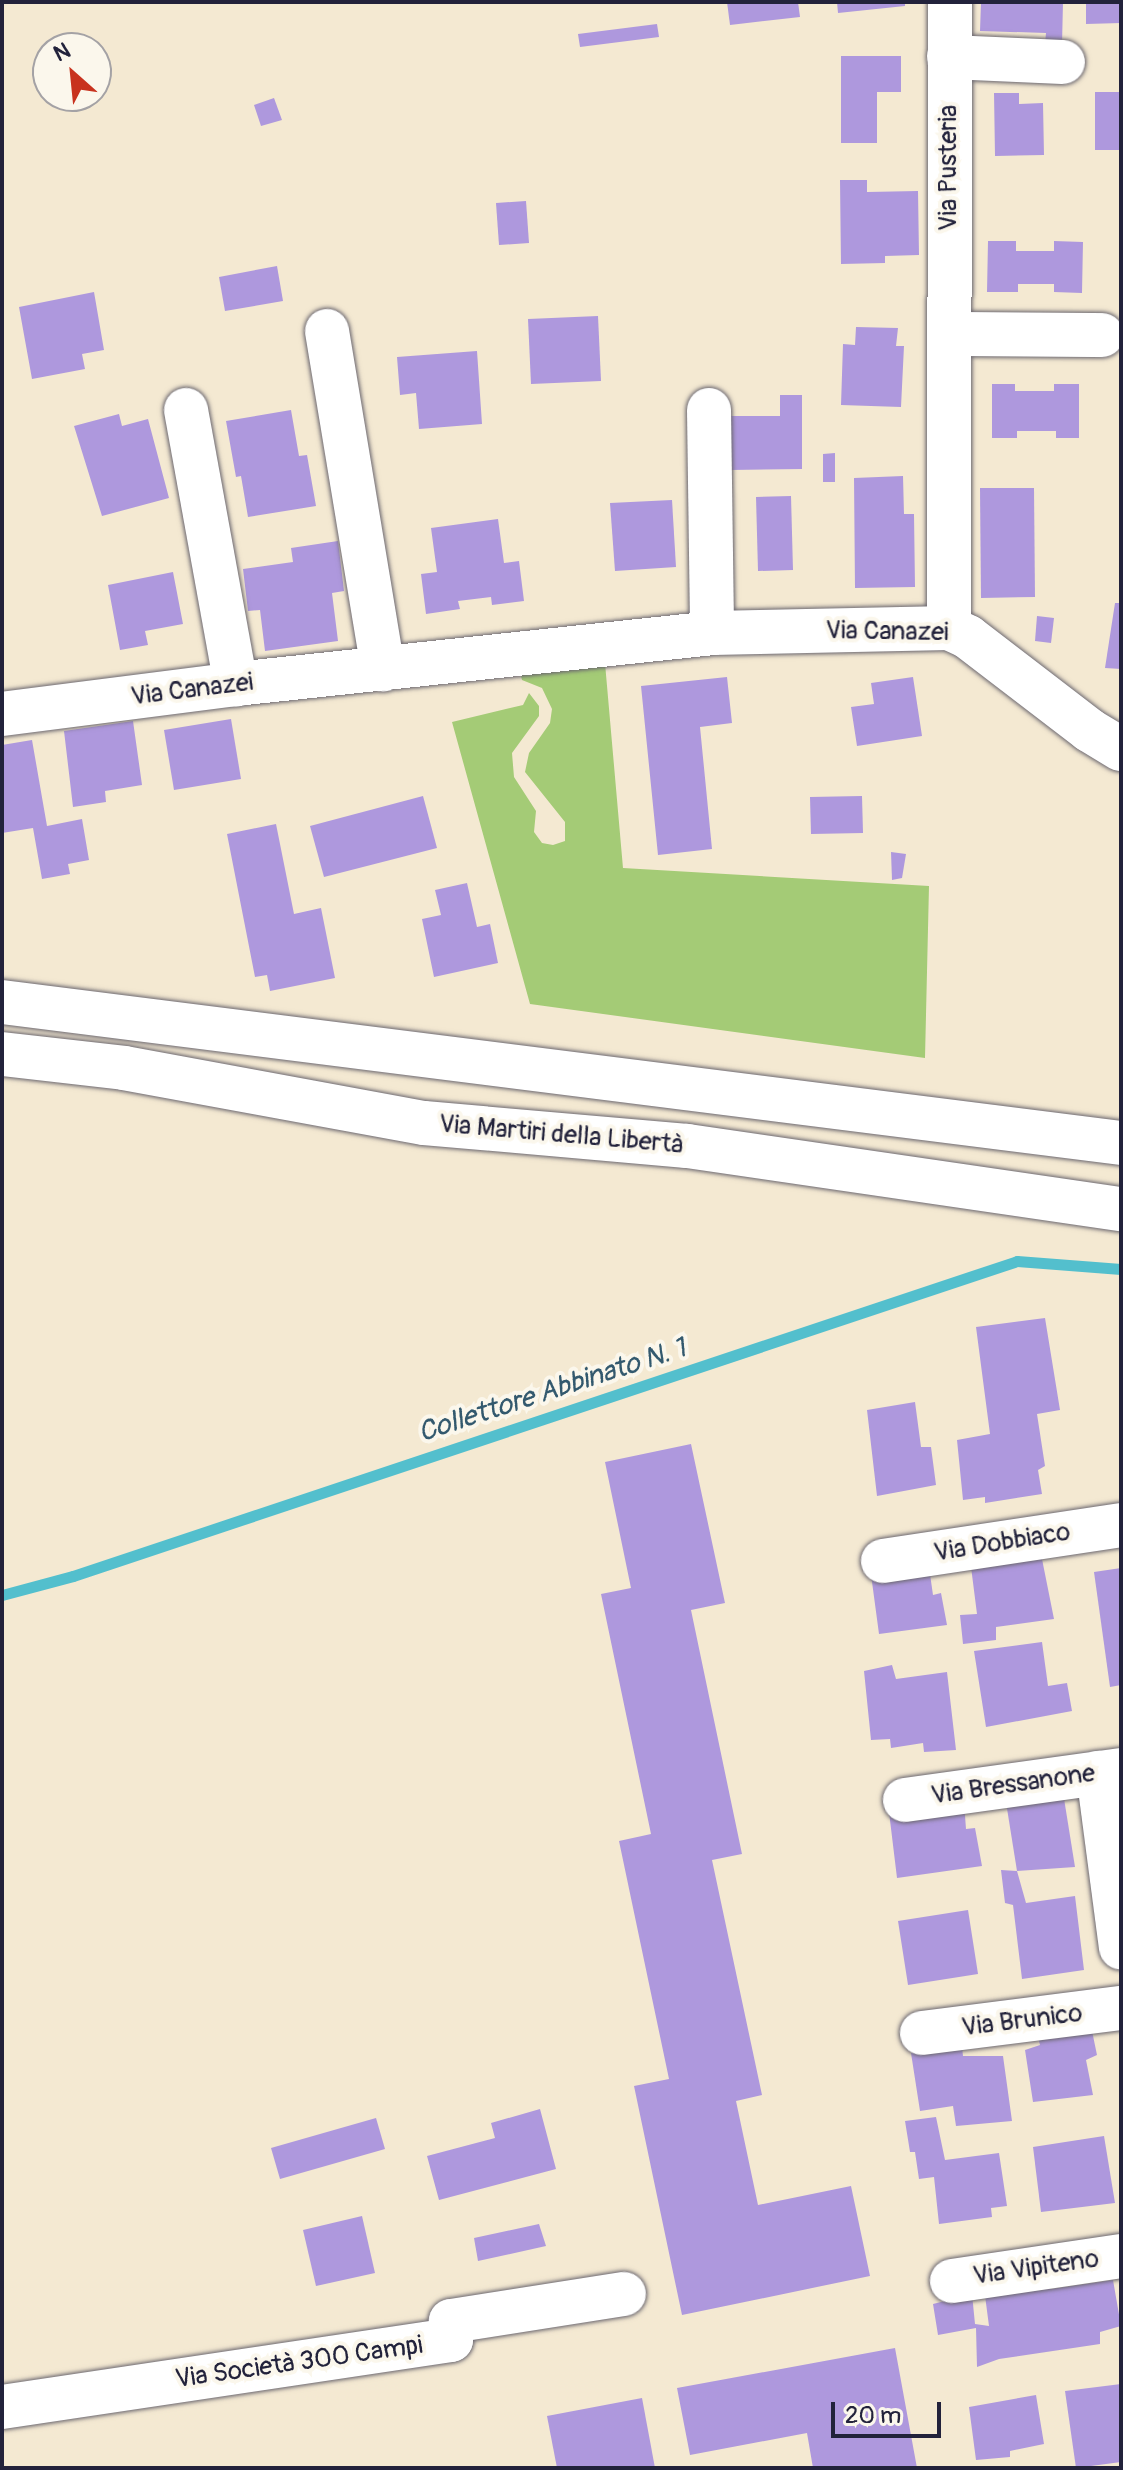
<!DOCTYPE html>
<meta charset="utf-8">
<style>
body{margin:0}
#map{position:relative;width:1123px;height:2470px;overflow:hidden;background:#f4e9d2;font-family:Pangolin,sans-serif}
div>[style]{position:absolute}
.green>*{inset:0;background:#a4cb76}
.stream>*{height:11px;margin:-5.5px;padding:0 5.5px;transform-origin:5.5px;border-radius:5.5px;background:#53bfcd}
.building>*{inset:0;background:#ae98dd}
.roads{filter:drop-shadow(0 0 2px #6c6870) drop-shadow(0 0 2px #6c6870)}
.minor>*{height:44px;margin:-22px;padding:0 22px;transform-origin:22px;border-radius:22px;background:#fff}
.major>*{height:44px;margin:-22px;padding:0 22px;transform-origin:22px;border-radius:22px;background:#fff}
span{translate:-50% -50%;white-space:nowrap;text-align:center;line-height:1.15;-webkit-text-stroke:8px #fbf7ec;paint-order:stroke}
.street-label{font-size:26px;color:#22223b}
.water-label{font-size:28px;color:#33596e;font-style:italic}
.frame{position:absolute;inset:0;border:4px solid #22223b;pointer-events:none}
.north{position:absolute;left:32px;top:32px;width:80px;height:80px;box-sizing:border-box;background:#fbf7ec;border:2px solid #a4a2a5;border-radius:50%;rotate:333deg;font-size:22px;font-weight:700;line-height:32px;text-align:center;color:#22223b}
.north::after{content:'';display:block;margin:auto;width:28px;height:36px;background:#c8321e;clip-path:polygon(50% 0,100% 100%,50% 72%,0 100%)}
.scale{position:absolute;left:831px;top:2402px;width:110px;height:36px;box-sizing:border-box;border:4px solid #22223b;border-top:0;padding-left:10px;font-size:24px;line-height:28px;white-space:nowrap;color:#22223b;-webkit-text-stroke:6px #fbf7ec;paint-order:stroke}
</style>
<div id="map">
<div class="green">
<div style="clip-path:polygon(605px 663px,623px 868px,929px 886px,925px 1058px,530px 1004px,452px 722px,523px 705px,529px 693px,539px 706px,539px 716px,512px 753px,514px 777px,536px 811px,534px 832px,542px 843px,553px 845px,565px 841px,565px 822px,525px 772px,529px 753px,550px 723px,552px 709px,542px 688px,522px 680px,520px 672px)"></div>
</div>
<div class="stream">
<div style="left:2px;top:1595px;width:73px;rotate:-15deg"></div>
<div style="left:73px;top:1576px;width:995px;rotate:-18.45deg"></div>
<div style="left:1017px;top:1261px;width:104px;rotate:4.4deg"></div>
</div>
<div class="building">
<div style="clip-path:polygon(727px 2px,798px 2px,800px 17px,730px 25px)"></div>
<div style="clip-path:polygon(837px 2px,905px 2px,905px 6px,838px 13px)"></div>
<div style="clip-path:polygon(981px 2px,1063px 2px,1062px 45px,1045px 44px,1046px 33px,980px 31px)"></div>
<div style="clip-path:polygon(1086px 2px,1121px 2px,1121px 23px,1086px 24px)"></div>
<div style="clip-path:polygon(657px 24px,659px 37px,580px 47px,578px 34px)"></div>
<div style="clip-path:polygon(841px 56px,901px 56px,901px 92px,877px 92px,877px 143px,841px 143px)"></div>
<div style="clip-path:polygon(1095px 92px,1121px 92px,1121px 150px,1095px 150px)"></div>
<div style="clip-path:polygon(994px 93px,1019px 93px,1019px 104px,1043px 103px,1044px 155px,995px 156px)"></div>
<div style="clip-path:polygon(274px 98px,282px 120px,261px 126px,254px 105px)"></div>
<div style="clip-path:polygon(840px 180px,867px 180px,867px 192px,918px 191px,919px 255px,885px 256px,885px 263px,841px 264px)"></div>
<div style="clip-path:polygon(526px 201px,529px 243px,499px 245px,496px 203px)"></div>
<div style="clip-path:polygon(988px 241px,1016px 241px,1016px 251px,1054px 251px,1054px 241px,1083px 242px,1082px 293px,1054px 292px,1054px 284px,1018px 284px,1018px 292px,987px 292px)"></div>
<div style="clip-path:polygon(277px 266px,283px 301px,225px 311px,219px 277px)"></div>
<div style="clip-path:polygon(94px 292px,104px 350px,82px 354px,85px 369px,32px 379px,19px 307px)"></div>
<div style="clip-path:polygon(598px 316px,601px 381px,531px 384px,528px 319px)"></div>
<div style="clip-path:polygon(856px 327px,898px 328px,896px 346px,904px 346px,901px 407px,841px 405px,843px 344px,855px 345px)"></div>
<div style="clip-path:polygon(477px 351px,482px 424px,419px 429px,416px 393px,400px 395px,397px 357px)"></div>
<div style="clip-path:polygon(992px 384px,1015px 384px,1015px 391px,1054px 391px,1054px 384px,1079px 384px,1079px 438px,1056px 438px,1056px 431px,1017px 431px,1017px 438px,992px 438px)"></div>
<div style="clip-path:polygon(780px 395px,802px 395px,802px 469px,730px 470px,730px 416px,780px 416px)"></div>
<div style="clip-path:polygon(291px 410px,299px 456px,307px 455px,316px 506px,248px 517px,241px 476px,236px 477px,226px 421px)"></div>
<div style="clip-path:polygon(119px 414px,122px 426px,148px 419px,169px 498px,102px 516px,74px 426px)"></div>
<div style="clip-path:polygon(835px 453px,835px 482px,823px 482px,823px 454px)"></div>
<div style="clip-path:polygon(903px 476px,904px 514px,914px 514px,915px 587px,855px 588px,854px 478px)"></div>
<div style="clip-path:polygon(980px 488px,1034px 488px,1035px 597px,981px 598px)"></div>
<div style="clip-path:polygon(791px 496px,793px 570px,758px 571px,756px 497px)"></div>
<div style="clip-path:polygon(672px 500px,676px 567px,615px 571px,610px 503px)"></div>
<div style="clip-path:polygon(498px 519px,504px 563px,519px 561px,524px 601px,492px 605px,491px 597px,458px 601px,460px 609px,426px 614px,421px 574px,437px 572px,431px 528px)"></div>
<div style="clip-path:polygon(338px 541px,344px 591px,332px 593px,338px 641px,265px 651px,260px 610px,248px 611px,243px 569px,293px 562px,291px 548px)"></div>
<div style="clip-path:polygon(173px 572px,183px 624px,145px 631px,148px 645px,120px 650px,108px 585px)"></div>
<div style="clip-path:polygon(1115px 603px,1121px 603px,1121px 669px,1105px 668px)"></div>
<div style="clip-path:polygon(1037px 616px,1054px 618px,1051px 643px,1035px 641px)"></div>
<div style="clip-path:polygon(727px 677px,732px 723px,700px 727px,712px 849px,658px 855px,641px 686px)"></div>
<div style="clip-path:polygon(913px 677px,922px 736px,857px 746px,851px 707px,874px 704px,871px 683px)"></div>
<div style="clip-path:polygon(231px 719px,241px 779px,174px 790px,164px 730px)"></div>
<div style="clip-path:polygon(133px 721px,142px 785px,105px 791px,106px 802px,73px 807px,64px 731px)"></div>
<div style="clip-path:polygon(32px 740px,47px 826px,82px 819px,89px 860px,68px 864px,70px 874px,42px 879px,33px 828px,2px 833px,2px 745px)"></div>
<div style="clip-path:polygon(423px 796px,437px 848px,324px 877px,310px 826px)"></div>
<div style="clip-path:polygon(862px 796px,863px 833px,811px 834px,810px 797px)"></div>
<div style="clip-path:polygon(276px 824px,294px 914px,321px 908px,335px 978px,270px 991px,267px 975px,255px 977px,227px 834px)"></div>
<div style="clip-path:polygon(891px 852px,906px 854px,902px 878px,892px 880px)"></div>
<div style="clip-path:polygon(467px 883px,477px 927px,490px 924px,498px 963px,434px 977px,422px 919px,441px 915px,435px 890px)"></div>
<div style="clip-path:polygon(1045px 1318px,1060px 1410px,1037px 1414px,1045px 1466px,1038px 1470px,1042px 1494px,985px 1503px,985px 1497px,963px 1500px,957px 1440px,990px 1434px,976px 1327px)"></div>
<div style="clip-path:polygon(915px 1402px,921px 1447px,931px 1447px,936px 1485px,877px 1496px,867px 1410px)"></div>
<div style="clip-path:polygon(691px 1444px,725px 1603px,691px 1610px,742px 1854px,712px 1860px,762px 2095px,736px 2101px,758px 2205px,851px 2186px,870px 2276px,682px 2315px,634px 2086px,669px 2079px,619px 1841px,651px 1834px,601px 1594px,631px 1588px,605px 1462px)"></div>
<div style="clip-path:polygon(1040px 1549px,1054px 1619px,996px 1627px,996px 1640px,963px 1644px,960px 1615px,977px 1614px,970px 1559px)"></div>
<div style="clip-path:polygon(928px 1560px,933px 1595px,941px 1593px,947px 1625px,879px 1634px,870px 1567px)"></div>
<div style="clip-path:polygon(1121px 1568px,1121px 1685px,1110px 1687px,1094px 1572px)"></div>
<div style="clip-path:polygon(1042px 1642px,1048px 1686px,1067px 1683px,1072px 1711px,986px 1727px,974px 1651px)"></div>
<div style="clip-path:polygon(892px 1665px,896px 1679px,947px 1672px,956px 1750px,924px 1752px,923px 1743px,891px 1748px,890px 1739px,871px 1740px,864px 1671px)"></div>
<div style="clip-path:polygon(1062px 1786px,1075px 1867px,1017px 1871px,1005px 1796px)"></div>
<div style="clip-path:polygon(964px 1802px,966px 1829px,975px 1828px,982px 1866px,897px 1878px,889px 1812px)"></div>
<div style="clip-path:polygon(1001px 1870px,1017px 1871px,1026px 1903px,1075px 1896px,1084px 1970px,1022px 1979px,1013px 1905px,1005px 1903px)"></div>
<div style="clip-path:polygon(968px 1910px,978px 1974px,908px 1985px,898px 1921px)"></div>
<div style="clip-path:polygon(1091px 2026px,1097px 2055px,1086px 2060px,1093px 2095px,1033px 2102px,1025px 2050px,1040px 2045px,1037px 2034px)"></div>
<div style="clip-path:polygon(962px 2047px,963px 2056px,1003px 2056px,1012px 2121px,956px 2126px,953px 2106px,920px 2111px,911px 2053px)"></div>
<div style="clip-path:polygon(540px 2109px,556px 2169px,439px 2200px,427px 2156px,495px 2138px,491px 2123px)"></div>
<div style="clip-path:polygon(936px 2117px,945px 2160px,999px 2153px,1007px 2206px,991px 2208px,992px 2217px,939px 2224px,934px 2177px,919px 2179px,915px 2152px,910px 2152px,905px 2121px)"></div>
<div style="clip-path:polygon(376px 2118px,385px 2149px,280px 2179px,271px 2148px)"></div>
<div style="clip-path:polygon(1104px 2136px,1115px 2203px,1041px 2212px,1033px 2147px)"></div>
<div style="clip-path:polygon(362px 2216px,375px 2273px,316px 2286px,303px 2230px)"></div>
<div style="clip-path:polygon(539px 2224px,546px 2246px,478px 2261px,474px 2238px)"></div>
<div style="clip-path:polygon(1113px 2280px,1121px 2326px,1100px 2332px,1100px 2344px,999px 2359px,977px 2367px,976px 2328px,938px 2335px,933px 2304px,972px 2294px,975px 2324px,989px 2326px,984px 2288px,1048px 2281px,1051px 2289px)"></div>
<div style="clip-path:polygon(895px 2348px,917px 2468px,813px 2468px,807px 2433px,690px 2455px,677px 2388px)"></div>
<div style="clip-path:polygon(1121px 2384px,1121px 2462px,1076px 2468px,1065px 2391px)"></div>
<div style="clip-path:polygon(1036px 2395px,1044px 2444px,1010px 2451px,1010px 2457px,976px 2460px,969px 2407px)"></div>
<div style="clip-path:polygon(642px 2398px,655px 2468px,557px 2468px,547px 2416px)"></div>
</div>
<div class="roads">
<div class="minor">
<div style="left:949px;top:57px;width:114px;rotate:2.5deg"></div>
<div style="left:327px;top:331px;width:343px;rotate:80.6deg"></div>
<div style="left:950px;top:334px;width:152px;rotate:0.4deg"></div>
<div style="left:186px;top:410px;width:279px;rotate:79.7deg"></div>
<div style="left:709px;top:410px;width:223px;rotate:89.2deg"></div>
<div style="left:949px;top:628px;width:626px;rotate:-89.91deg"></div>
<div style="left:2px;top:714px;width:236px;rotate:-7.3deg"></div>
<div style="left:236px;top:684px;width:479px;rotate:-6.1deg"></div>
<div style="left:712px;top:633px;width:237px;rotate:-1.2deg"></div>
<div style="left:949px;top:628px;width:21px;rotate:25deg"></div>
<div style="left:968px;top:637px;width:153px;rotate:37.5deg"></div>
<div style="left:1089px;top:730px;width:37px;rotate:31deg"></div>
<div style="left:883px;top:1561px;width:241px;rotate:-8.6deg"></div>
<div style="left:1098px;top:1773px;width:176px;rotate:82.5deg"></div>
<div style="left:905px;top:1800px;width:218px;rotate:-7.9deg"></div>
<div style="left:922px;top:2033px;width:201px;rotate:-7.2deg"></div>
<div style="left:952px;top:2281px;width:171px;rotate:-8.4deg"></div>
<div style="left:2px;top:2407px;width:454px;rotate:-8.5deg"></div>
<div style="left:451px;top:2340px;width:19px;rotate:-90deg"></div>
<div style="left:451px;top:2321px;width:175px;rotate:-8.9deg"></div>
</div>
<div class="major">
<div style="left:2px;top:1002px;width:1128px;rotate:7.18deg"></div>
<div style="left:2px;top:1054px;width:123px;rotate:6.5deg"></div>
<div style="left:124px;top:1068px;width:305px;rotate:10.4deg"></div>
<div style="left:424px;top:1123px;width:264px;rotate:5deg"></div>
<div style="left:687px;top:1146px;width:439px;rotate:8.3deg"></div>
</div>
</div>
<div class="street-label">
<span style="left:949px;top:168px;rotate:-90deg">Via Pusteria</span>
<span style="left:887px;top:632px;rotate:1deg">Via Canazei</span>
<span style="left:192px;top:690px;rotate:-7deg">Via Canazei</span>
<span style="left:561px;top:1135px;rotate:5deg">Via Martiri della Libertà</span>
<span style="left:1002px;top:1543px;rotate:-9deg">Via Dobbiaco</span>
<span style="left:1013px;top:1785px;rotate:-8deg">Via Bressanone</span>
<span style="left:1022px;top:2021px;rotate:-7deg">Via Brunico</span>
<span style="left:1036px;top:2268px;rotate:-8deg">Via Vipiteno</span>
<span style="left:299px;top:2363px;rotate:-8deg">Via Società 300 Campi</span>
</div>
<div class="water-label">
<span style="left:552px;top:1391px;rotate:-18deg">Collettore Abbinato N. 1</span>
</div>
<div class="frame"></div>
<div class="north">N</div>
<div class="scale">20 m</div>
</div>
